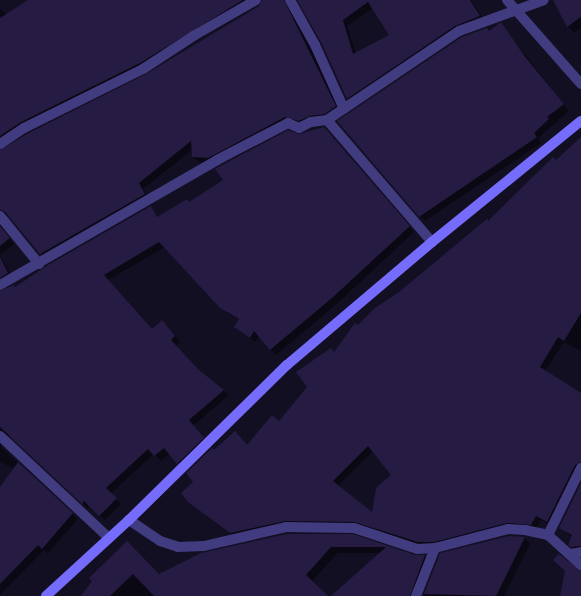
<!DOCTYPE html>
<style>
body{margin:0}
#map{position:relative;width:581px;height:596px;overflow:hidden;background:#130f23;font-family:"DejaVu Sans",sans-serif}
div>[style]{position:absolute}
.shadow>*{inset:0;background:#0007}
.building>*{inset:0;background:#251b43}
.street>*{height:10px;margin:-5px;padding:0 5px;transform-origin:5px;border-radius:5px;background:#413b80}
.secondary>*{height:10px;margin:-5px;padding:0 5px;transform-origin:5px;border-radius:5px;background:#766cfb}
span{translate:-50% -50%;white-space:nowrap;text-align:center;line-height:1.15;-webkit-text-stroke:3px #130f23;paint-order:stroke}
</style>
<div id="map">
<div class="shadow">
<div style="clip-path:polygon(29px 0,257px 0,1px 144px,0 150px,4px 150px,146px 76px,260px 6px,261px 0,292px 0,289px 9px,314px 54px,340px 112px,305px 126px,291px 122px,213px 163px,199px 162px,193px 157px,193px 149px,143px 189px,149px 200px,46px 259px,10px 216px,4px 215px,0 218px,0 8px,7px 15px)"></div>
<div style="clip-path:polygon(evenodd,296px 0,471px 0,485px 22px,461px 31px,353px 104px,347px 98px,322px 42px,299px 1px,296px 0,373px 8px,390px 36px,356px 53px,347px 26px,373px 8px)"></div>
<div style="clip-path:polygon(554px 0,581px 0,581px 28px,574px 33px,568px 26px)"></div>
<div style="clip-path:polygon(501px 24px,569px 111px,538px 138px,541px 143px,425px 221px,338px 122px)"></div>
<div style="clip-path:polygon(330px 134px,414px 232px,338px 303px,276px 355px,259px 336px,255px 342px,241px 332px,235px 327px,240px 320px,227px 313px,165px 247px,108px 280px,152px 330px,167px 327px,180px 342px,176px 346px,200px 371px,229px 395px,193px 426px,208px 443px,183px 468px,170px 453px,161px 461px,154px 454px,111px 493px,121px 504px,105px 520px,90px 505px,88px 508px,11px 436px,0 437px,0 293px,16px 288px,150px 207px,158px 217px,190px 203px,299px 136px)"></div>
<div style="clip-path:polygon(evenodd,581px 139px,581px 351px,564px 342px,545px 371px,581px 394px,581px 470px,553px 526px,541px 520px,536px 529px,424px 547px,360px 526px,292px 525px,236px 538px,195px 507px,195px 482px,214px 451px,247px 446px,279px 422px,358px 326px,488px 219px,490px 221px,581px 139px,373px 451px,393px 475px,373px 514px,338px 486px,373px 451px)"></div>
<div style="clip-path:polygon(0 226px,14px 244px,0 255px,13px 279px,0 287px)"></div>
<div style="clip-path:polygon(0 438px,1px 447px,78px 519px,48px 553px,44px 550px,0 595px,0 489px,15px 469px,0 462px)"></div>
<div style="clip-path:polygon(581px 485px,581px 551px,577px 552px,570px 545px,576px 539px,560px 528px)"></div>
<div style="clip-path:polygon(353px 535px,415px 556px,425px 556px,431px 562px,418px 596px,333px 596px,381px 553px,338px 553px,311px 582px,327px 596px,82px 596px,127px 542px,159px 575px)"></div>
<div style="clip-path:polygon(524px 537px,530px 544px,504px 596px,496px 596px,523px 542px,494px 596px,424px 596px,441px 554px)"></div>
</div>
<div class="building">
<div style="clip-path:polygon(28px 0,243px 0,140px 63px,21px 122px,0 136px,0 18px)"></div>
<div style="clip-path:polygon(262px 0,284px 0,336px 106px,325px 114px,310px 116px,299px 121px,285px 117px,208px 158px,192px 157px,191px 141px,139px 183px,145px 194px,40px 254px,5px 212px,0 210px,0 150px,27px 134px,146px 74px,259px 6px)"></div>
<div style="clip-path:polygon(evenodd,297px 0,470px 0,480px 16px,455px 26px,347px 99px,321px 42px,297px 0,368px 2px,389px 35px,353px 54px,343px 20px,368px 2px)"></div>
<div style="clip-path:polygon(553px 0,581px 0,581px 17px,567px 27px)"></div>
<div style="clip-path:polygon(501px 22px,526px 58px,564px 104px,547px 117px,549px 119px,534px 133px,537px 137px,419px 217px,337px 121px,462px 37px,487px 28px,489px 31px)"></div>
<div style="clip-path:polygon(324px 127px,410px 226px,332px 298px,270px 350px,254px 331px,250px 338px,234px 327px,239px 319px,220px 308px,159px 242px,104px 275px,152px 329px,162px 320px,175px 336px,171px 340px,199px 370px,224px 390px,189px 420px,204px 438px,177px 464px,164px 448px,154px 456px,148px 449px,106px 488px,117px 498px,99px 516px,84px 501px,82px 504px,0 427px,0 291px,14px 285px,15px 287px,48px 265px,151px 206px,157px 217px,187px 199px,189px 202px,223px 180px,215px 169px,288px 130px,299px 134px)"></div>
<div style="clip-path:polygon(evenodd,581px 137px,581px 313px,564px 341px,558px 337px,540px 367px,581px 393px,581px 462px,575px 465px,547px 522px,536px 516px,531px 525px,507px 523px,434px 542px,418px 542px,354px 522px,286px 521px,230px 533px,188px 502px,181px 493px,193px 482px,186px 473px,212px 448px,214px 450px,235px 431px,247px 445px,272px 415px,279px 421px,307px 387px,296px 372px,331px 348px,334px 352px,355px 323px,358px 325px,375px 308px,399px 292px,488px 218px,488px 221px,553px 157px,556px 160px,581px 137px,368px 446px,391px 475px,376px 488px,372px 512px,333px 481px,368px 446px)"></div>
<div style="clip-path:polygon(0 226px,10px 238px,0 246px)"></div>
<div style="clip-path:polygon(0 257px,8px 273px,0 278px)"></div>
<div style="clip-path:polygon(18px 462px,73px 513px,42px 549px,38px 545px,0 584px,0 487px)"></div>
<div style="clip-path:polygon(581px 483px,581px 546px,571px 547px,568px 545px,572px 535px,559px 528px)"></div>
<div style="clip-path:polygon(287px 534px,353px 534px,415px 555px,425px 555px,410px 596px,331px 596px,386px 547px,331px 547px,306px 575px,328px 596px,154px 596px,133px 574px,110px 596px,81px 596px,92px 581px,89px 578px,127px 541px,159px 574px,201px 553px)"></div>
<div style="clip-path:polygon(509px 536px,525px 537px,496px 596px,424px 594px,440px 553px)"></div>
<div style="clip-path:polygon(559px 554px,581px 571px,581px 596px,560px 596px,565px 571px,553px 560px)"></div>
</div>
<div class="street">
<div style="left:290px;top:0;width:51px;rotate:60.9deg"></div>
<div style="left:315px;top:45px;width:70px;rotate:65.6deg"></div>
<div style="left:507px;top:0;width:112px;rotate:48.6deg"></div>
<div style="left:327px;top:120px;width:161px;rotate:49.3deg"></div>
<div style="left:0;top:144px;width:29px;rotate:-34deg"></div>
<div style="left:24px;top:128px;width:133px;rotate:-26.4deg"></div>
<div style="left:143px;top:69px;width:62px;rotate:-33.2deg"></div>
<div style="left:195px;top:35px;width:70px;rotate:-29.8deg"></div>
<div style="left:0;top:216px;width:62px;rotate:50.9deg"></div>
<div style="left:0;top:285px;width:250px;rotate:-29.9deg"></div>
<div style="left:217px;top:160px;width:80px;rotate:-27.5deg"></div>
<div style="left:288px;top:123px;width:12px;rotate:24deg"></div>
<div style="left:299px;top:128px;width:13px;rotate:-27deg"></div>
<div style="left:311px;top:122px;width:16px;rotate:-7deg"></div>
<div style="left:327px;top:120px;width:159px;rotate:-34deg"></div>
<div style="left:459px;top:31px;width:90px;rotate:-20deg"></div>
<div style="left:0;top:436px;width:149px;rotate:43.1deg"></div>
<div style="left:129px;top:520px;width:37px;rotate:34deg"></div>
<div style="left:160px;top:541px;width:19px;rotate:18deg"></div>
<div style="left:178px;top:547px;width:26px;rotate:-2deg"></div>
<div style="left:204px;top:546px;width:84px;rotate:-13deg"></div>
<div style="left:286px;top:527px;width:68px;rotate:0.8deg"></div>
<div style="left:354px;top:528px;width:66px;rotate:18.4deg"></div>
<div style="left:417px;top:549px;width:18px;rotate:-3deg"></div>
<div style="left:435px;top:548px;width:75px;rotate:-14.6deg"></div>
<div style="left:508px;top:529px;width:17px;rotate:3deg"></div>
<div style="left:525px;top:530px;width:24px;rotate:12deg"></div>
<div style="left:548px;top:535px;width:45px;rotate:42.3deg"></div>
<div style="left:548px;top:535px;width:75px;rotate:-63.8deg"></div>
<div style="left:571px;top:554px;width:10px;rotate:-11deg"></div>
<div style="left:416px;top:596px;width:52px;rotate:-68.4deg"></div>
</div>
<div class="secondary">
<div style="left:46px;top:596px;width:113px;rotate:-42.5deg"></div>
<div style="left:129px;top:520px;width:221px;rotate:-44.5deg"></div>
<div style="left:287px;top:365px;width:190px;rotate:-40.3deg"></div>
<div style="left:432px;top:242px;width:192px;rotate:-39.1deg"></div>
</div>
</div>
